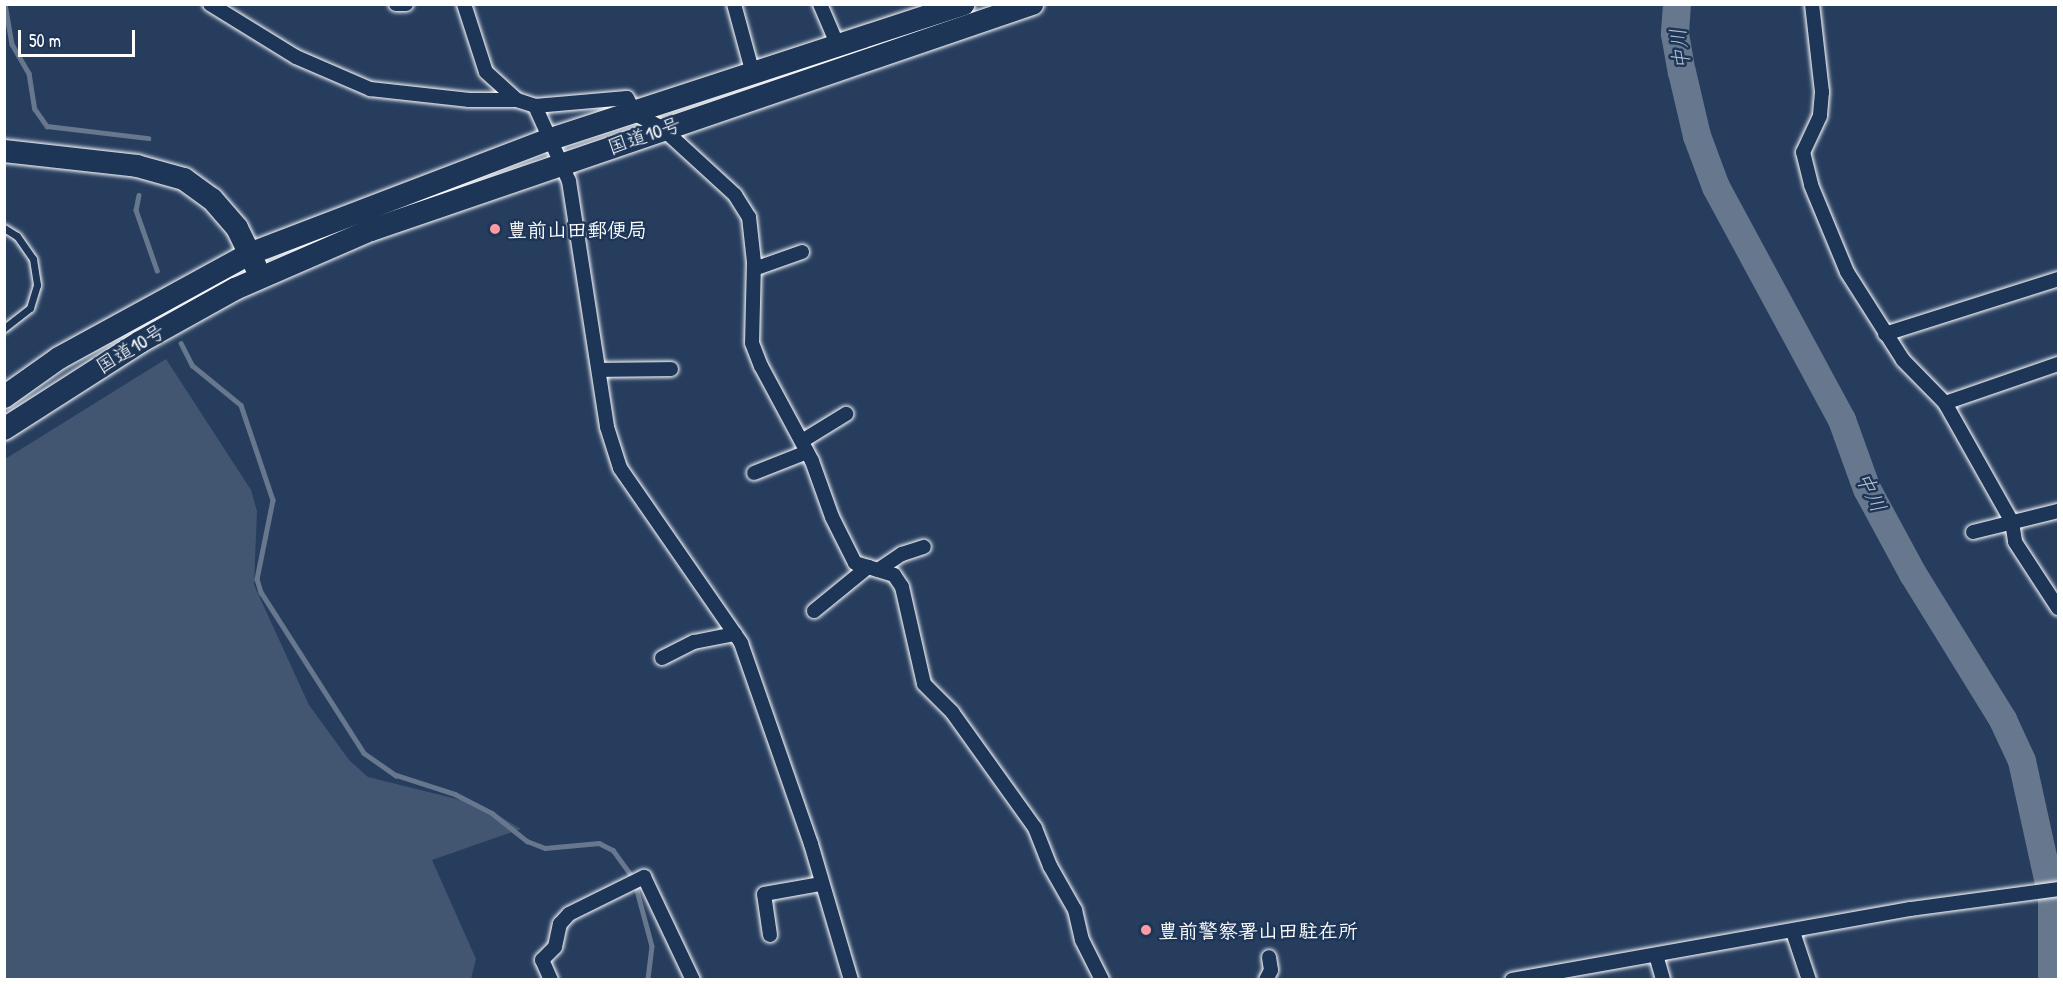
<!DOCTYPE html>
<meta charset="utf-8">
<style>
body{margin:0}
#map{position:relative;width:2063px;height:984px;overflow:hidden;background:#263d5e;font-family:"Patrick Hand","Klee One",sans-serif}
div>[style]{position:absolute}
.green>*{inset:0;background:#425672}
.stream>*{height:4.5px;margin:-2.25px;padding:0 2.25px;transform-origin:2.25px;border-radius:2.25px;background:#67788e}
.river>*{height:28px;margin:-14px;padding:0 14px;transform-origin:14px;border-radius:14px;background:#67788e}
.roads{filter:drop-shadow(0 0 2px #fff) drop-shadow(0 0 2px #fff)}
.service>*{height:7px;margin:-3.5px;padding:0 3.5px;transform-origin:3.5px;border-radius:3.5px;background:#1d3557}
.minor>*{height:14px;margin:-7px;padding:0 7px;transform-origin:7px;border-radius:7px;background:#1d3557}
.trunk>*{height:22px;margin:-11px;padding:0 11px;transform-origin:11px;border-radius:11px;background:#1d3557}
.dots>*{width:16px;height:16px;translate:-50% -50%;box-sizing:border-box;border:3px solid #1d3557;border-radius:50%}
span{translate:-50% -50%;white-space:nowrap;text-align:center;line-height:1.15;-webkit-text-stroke:5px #1d3557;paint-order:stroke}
.street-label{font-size:20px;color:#fff}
.poi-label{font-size:20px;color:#fff;font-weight:700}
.left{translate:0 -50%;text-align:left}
.water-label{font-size:21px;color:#bbc2cc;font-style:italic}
.frame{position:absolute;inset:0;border:6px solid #fff;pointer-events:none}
.scale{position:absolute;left:18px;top:30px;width:117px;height:27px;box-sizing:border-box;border:3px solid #fff;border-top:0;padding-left:8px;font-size:18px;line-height:21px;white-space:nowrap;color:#fff;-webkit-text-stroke:4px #1d3557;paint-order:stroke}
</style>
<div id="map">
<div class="green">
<div style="clip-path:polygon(166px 359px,251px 490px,257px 511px,254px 585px,309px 705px,349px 760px,368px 777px,481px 805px,521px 829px,432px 860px,476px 959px,471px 979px,5px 979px,5px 459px)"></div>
</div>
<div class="stream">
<div style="left:5px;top:4px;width:41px;rotate:80.1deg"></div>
<div style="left:12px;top:44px;width:34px;rotate:60deg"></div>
<div style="left:29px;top:73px;width:36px;rotate:81deg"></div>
<div style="left:35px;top:109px;width:21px;rotate:55deg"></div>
<div style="left:47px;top:126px;width:102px;rotate:6.8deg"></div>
<div style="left:139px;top:195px;width:15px;rotate:101deg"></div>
<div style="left:136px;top:210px;width:64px;rotate:70.7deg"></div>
<div style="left:181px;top:343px;width:25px;rotate:63deg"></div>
<div style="left:192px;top:365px;width:63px;rotate:39.2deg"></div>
<div style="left:241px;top:405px;width:100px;rotate:71.4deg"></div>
<div style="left:273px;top:500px;width:81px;rotate:101.4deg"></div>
<div style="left:257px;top:579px;width:14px;rotate:73deg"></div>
<div style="left:261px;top:592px;width:191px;rotate:57.4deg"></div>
<div style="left:364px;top:753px;width:39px;rotate:35deg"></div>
<div style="left:396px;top:775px;width:62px;rotate:17.9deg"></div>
<div style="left:455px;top:794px;width:42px;rotate:27.2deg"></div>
<div style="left:492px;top:813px;width:45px;rotate:38.7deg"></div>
<div style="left:527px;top:841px;width:19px;rotate:21deg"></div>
<div style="left:545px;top:848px;width:54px;rotate:-5.3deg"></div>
<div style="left:599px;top:843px;width:16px;rotate:27deg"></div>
<div style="left:613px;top:850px;width:36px;rotate:54deg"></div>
<div style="left:634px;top:879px;width:69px;rotate:75deg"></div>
<div style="left:652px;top:946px;width:34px;rotate:97deg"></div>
</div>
<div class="river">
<div style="left:1677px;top:4px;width:30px;rotate:94deg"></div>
<div style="left:1675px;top:34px;width:39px;rotate:80deg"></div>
<div style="left:1682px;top:72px;width:66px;rotate:76.8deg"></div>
<div style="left:1697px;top:136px;width:54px;rotate:69.6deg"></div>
<div style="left:1716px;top:187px;width:265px;rotate:61.6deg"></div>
<div style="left:1842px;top:420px;width:73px;rotate:70.1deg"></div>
<div style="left:1867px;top:489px;width:97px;rotate:61.6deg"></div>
<div style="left:1913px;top:574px;width:172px;rotate:58.3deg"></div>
<div style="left:2003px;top:720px;width:45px;rotate:65.1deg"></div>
<div style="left:2022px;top:761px;width:140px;rotate:77.6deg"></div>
<div style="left:2052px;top:898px;width:82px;rotate:90deg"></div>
</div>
<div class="roads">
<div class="service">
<div style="left:4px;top:228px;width:15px;rotate:32deg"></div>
<div style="left:17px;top:236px;width:28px;rotate:55deg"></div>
<div style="left:33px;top:259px;width:26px;rotate:81deg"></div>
<div style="left:37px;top:285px;width:24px;rotate:107deg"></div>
<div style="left:30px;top:308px;width:33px;rotate:142deg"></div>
</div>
<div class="minor">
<div style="left:210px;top:4px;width:101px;rotate:31.6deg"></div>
<div style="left:296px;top:57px;width:81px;rotate:23.4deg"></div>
<div style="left:370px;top:89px;width:100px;rotate:6.3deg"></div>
<div style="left:469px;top:100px;width:48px"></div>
<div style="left:517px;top:100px;width:19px;rotate:18deg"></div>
<div style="left:535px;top:106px;width:92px;rotate:-5deg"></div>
<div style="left:627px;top:98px;width:18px;rotate:63deg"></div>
<div style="left:635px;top:114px;width:30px;rotate:27deg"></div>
<div style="left:662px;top:128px;width:99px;rotate:42.5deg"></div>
<div style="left:735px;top:195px;width:26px;rotate:58deg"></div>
<div style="left:749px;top:217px;width:45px;rotate:83.7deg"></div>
<div style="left:754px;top:262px;width:81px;rotate:91.4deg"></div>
<div style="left:752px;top:343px;width:25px;rotate:69deg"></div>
<div style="left:761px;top:366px;width:108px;rotate:61.8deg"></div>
<div style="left:812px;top:461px;width:59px;rotate:70.3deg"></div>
<div style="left:832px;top:517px;width:51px;rotate:63.4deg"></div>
<div style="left:855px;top:563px;width:41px;rotate:17.1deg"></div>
<div style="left:894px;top:575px;width:14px;rotate:56deg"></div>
<div style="left:902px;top:587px;width:99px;rotate:77.2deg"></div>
<div style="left:924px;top:684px;width:40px;rotate:45deg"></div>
<div style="left:952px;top:712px;width:143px;rotate:54.4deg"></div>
<div style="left:1035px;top:828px;width:41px;rotate:68.5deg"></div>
<div style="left:1050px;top:866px;width:51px;rotate:60.4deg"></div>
<div style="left:1075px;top:910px;width:31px;rotate:77deg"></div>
<div style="left:1082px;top:940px;width:45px;rotate:63.4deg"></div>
<div style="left:396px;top:4px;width:10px"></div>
<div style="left:464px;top:4px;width:71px;rotate:72.1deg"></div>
<div style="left:486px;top:72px;width:42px;rotate:42.1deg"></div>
<div style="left:734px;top:4px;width:73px;rotate:74.8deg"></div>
<div style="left:820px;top:4px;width:46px;rotate:66.8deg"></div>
<div style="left:1812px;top:4px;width:89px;rotate:83.5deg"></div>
<div style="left:1822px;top:92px;width:24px;rotate:95deg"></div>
<div style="left:1820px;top:116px;width:40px;rotate:115deg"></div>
<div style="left:1803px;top:152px;width:34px;rotate:76deg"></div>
<div style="left:1811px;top:185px;width:94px;rotate:67.5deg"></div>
<div style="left:1847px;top:272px;width:104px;rotate:57.5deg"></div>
<div style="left:1903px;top:360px;width:60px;rotate:45.7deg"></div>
<div style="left:1945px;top:403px;width:137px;rotate:60.6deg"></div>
<div style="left:2012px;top:522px;width:20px;rotate:81deg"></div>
<div style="left:2015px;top:542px;width:79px;rotate:56.9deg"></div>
<div style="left:535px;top:106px;width:82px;rotate:65.6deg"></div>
<div style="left:569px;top:181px;width:249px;rotate:81.2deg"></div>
<div style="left:607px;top:427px;width:43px;rotate:72.4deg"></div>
<div style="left:620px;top:468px;width:213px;rotate:55.3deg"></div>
<div style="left:741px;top:643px;width:213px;rotate:70.8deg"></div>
<div style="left:811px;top:844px;width:142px;rotate:73.6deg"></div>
<div style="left:754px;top:269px;width:51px;rotate:-19.5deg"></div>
<div style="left:1885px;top:334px;width:182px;rotate:-17.6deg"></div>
<div style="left:599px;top:370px;width:72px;rotate:-0.8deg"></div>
<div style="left:1945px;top:403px;width:120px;rotate:-19deg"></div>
<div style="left:802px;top:441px;width:52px;rotate:-31.5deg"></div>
<div style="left:754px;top:473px;width:57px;rotate:-21.6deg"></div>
<div style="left:1973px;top:532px;width:88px;rotate:-13.9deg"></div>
<div style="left:878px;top:570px;width:29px;rotate:-34deg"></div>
<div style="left:902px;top:554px;width:23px;rotate:-18deg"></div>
<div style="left:814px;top:611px;width:70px;rotate:-39.2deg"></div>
<div style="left:662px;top:658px;width:36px;rotate:-27deg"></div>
<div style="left:694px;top:642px;width:42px;rotate:-11deg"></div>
<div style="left:1793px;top:932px;width:51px;rotate:71.6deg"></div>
<div style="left:770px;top:935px;width:41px;rotate:-98.3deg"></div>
<div style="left:764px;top:894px;width:58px;rotate:-10deg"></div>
<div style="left:1656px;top:955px;width:26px;rotate:74deg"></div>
<div style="left:551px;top:980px;width:22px;rotate:-114deg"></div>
<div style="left:542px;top:960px;width:18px;rotate:-45deg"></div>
<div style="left:555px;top:947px;width:24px;rotate:-78deg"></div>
<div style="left:560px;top:924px;width:13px;rotate:-48deg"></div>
<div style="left:569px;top:914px;width:84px;rotate:-26.3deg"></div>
<div style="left:644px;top:877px;width:114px;rotate:64.6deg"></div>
<div style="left:1266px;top:980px;width:11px;rotate:-63deg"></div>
<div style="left:1271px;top:970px;width:13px;rotate:-99deg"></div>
<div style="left:1512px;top:980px;width:405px;rotate:-10.1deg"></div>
<div style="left:1911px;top:909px;width:148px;rotate:-7.7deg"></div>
</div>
<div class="trunk">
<div style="left:4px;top:151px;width:134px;rotate:6.4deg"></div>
<div style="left:137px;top:166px;width:49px;rotate:15.5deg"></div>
<div style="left:184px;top:179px;width:34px;rotate:36deg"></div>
<div style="left:212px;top:199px;width:38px;rotate:49deg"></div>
<div style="left:237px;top:228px;width:43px;rotate:64deg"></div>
<div style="left:4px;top:397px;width:67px;rotate:-35.3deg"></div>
<div style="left:59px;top:358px;width:217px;rotate:-28.7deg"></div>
<div style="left:249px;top:254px;width:320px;rotate:-20.9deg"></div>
<div style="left:548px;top:140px;width:437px;rotate:-18.1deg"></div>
<div style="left:4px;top:429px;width:161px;rotate:-32.6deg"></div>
<div style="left:140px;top:342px;width:109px;rotate:-29.2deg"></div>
<div style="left:235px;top:289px;width:148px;rotate:-23.5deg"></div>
<div style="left:371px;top:230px;width:699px;rotate:-18.88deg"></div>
</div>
</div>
<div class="dots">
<div style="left:495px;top:229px;background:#ff9aa2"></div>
<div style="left:1146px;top:930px;background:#ff9aa2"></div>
</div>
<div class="street-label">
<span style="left:644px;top:135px;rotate:-19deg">国道10号</span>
<span style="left:130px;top:348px;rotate:-31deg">国道10号</span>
</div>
<div class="poi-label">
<span class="left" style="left:507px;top:229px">豊前山田郵便局</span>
<span class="left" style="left:1158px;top:930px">豊前警察署山田駐在所</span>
</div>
<div class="water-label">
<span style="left:1680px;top:49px;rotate:-97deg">中川</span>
<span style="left:1871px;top:492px;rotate:65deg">中川</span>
</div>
<div class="frame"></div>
<div class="scale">50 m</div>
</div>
